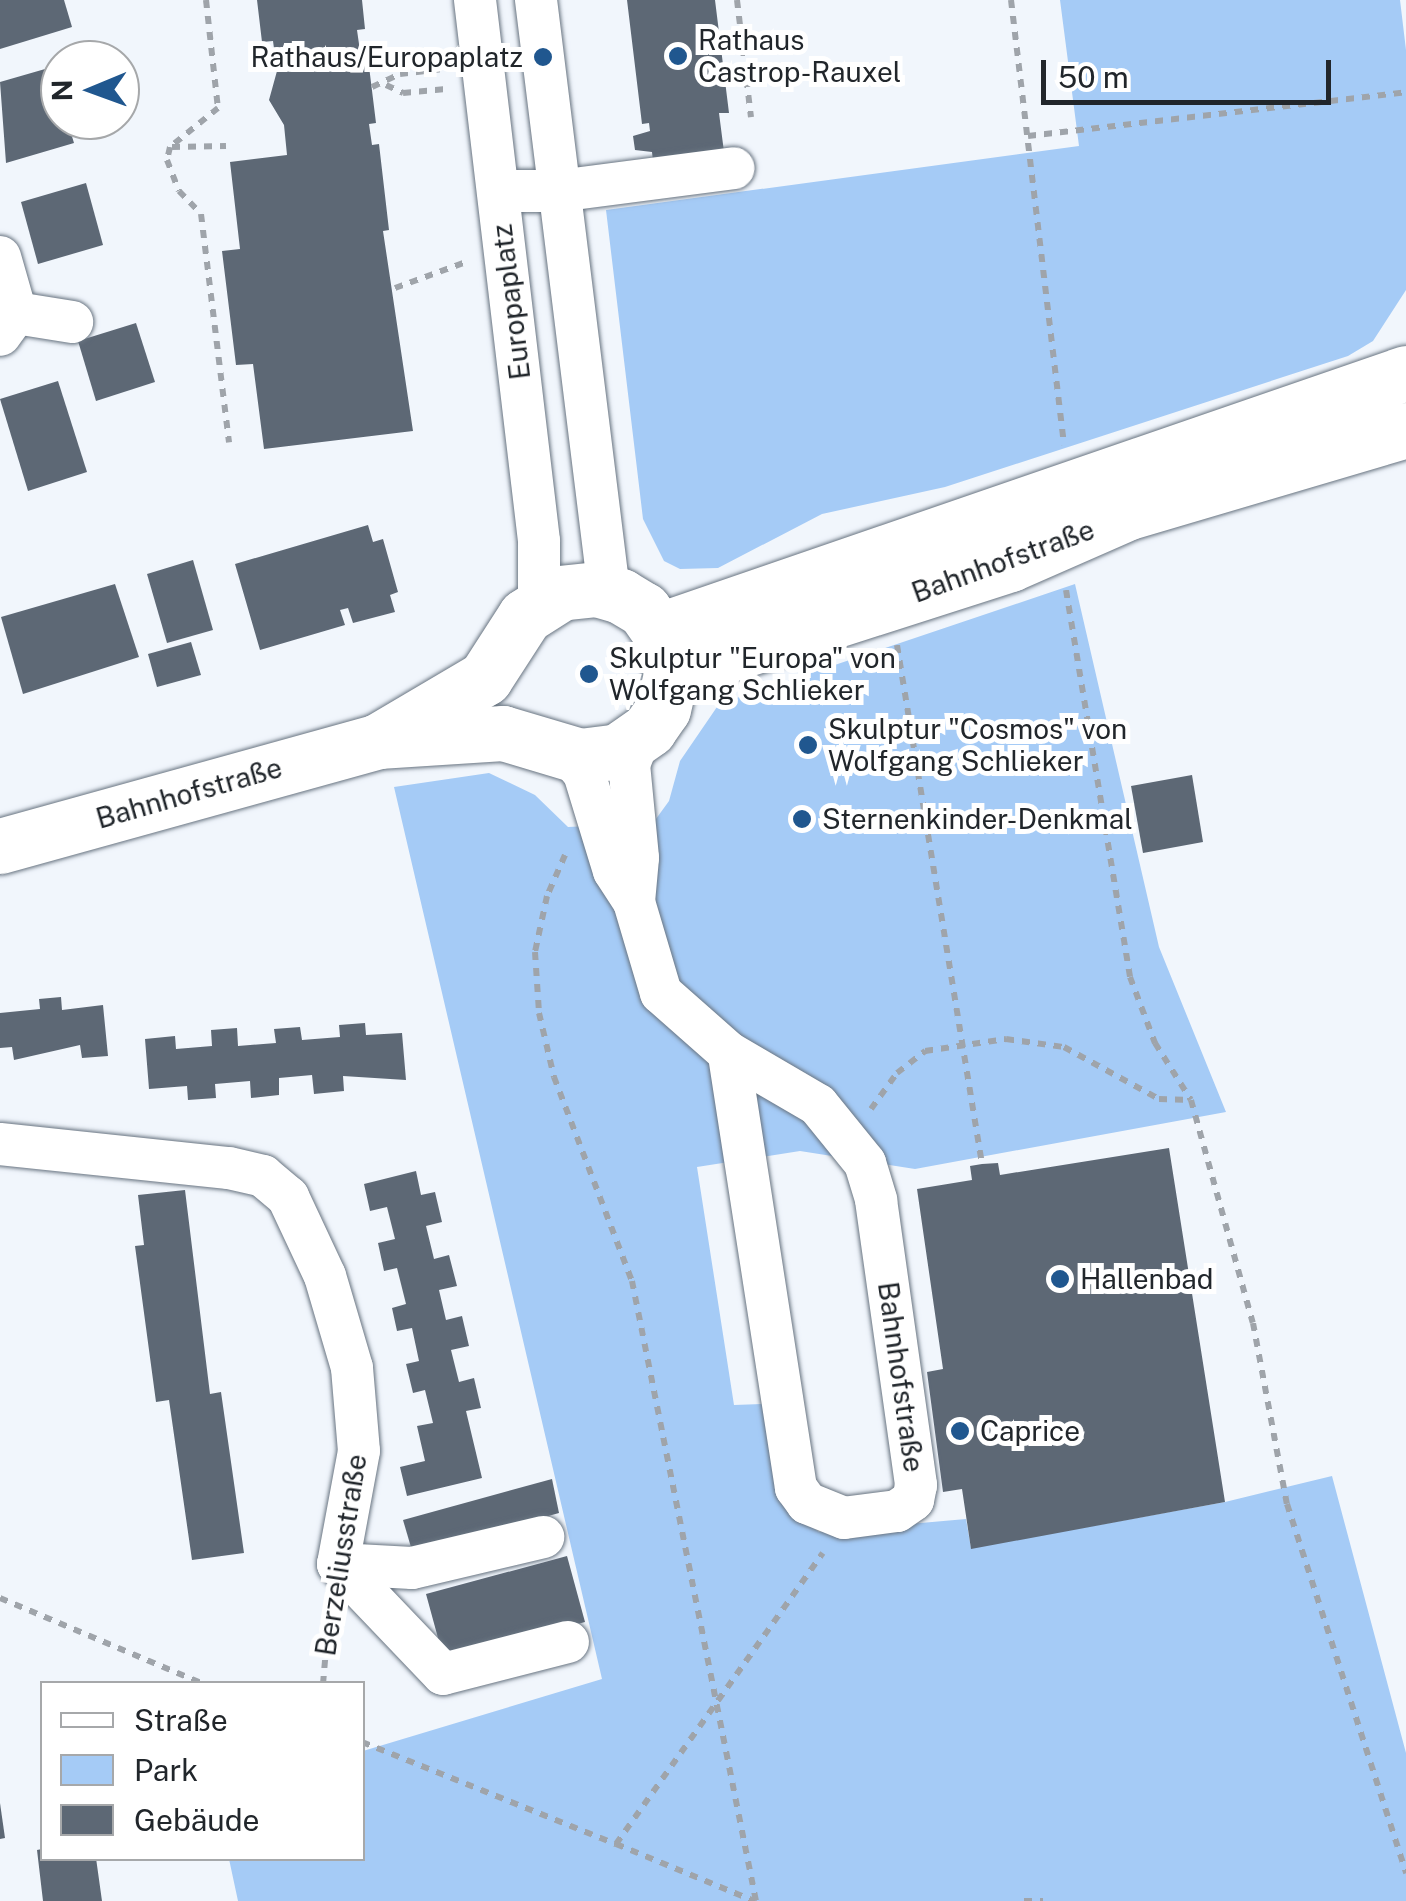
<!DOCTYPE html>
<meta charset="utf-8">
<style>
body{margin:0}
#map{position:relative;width:1406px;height:1901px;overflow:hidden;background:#f1f6fc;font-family:"Public Sans",sans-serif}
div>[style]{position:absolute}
.green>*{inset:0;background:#a5cbf6}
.building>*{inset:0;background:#5d6875}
.path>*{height:6px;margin-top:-3px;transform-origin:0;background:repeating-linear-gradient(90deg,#9fa4aa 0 8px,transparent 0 16px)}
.roads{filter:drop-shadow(0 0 2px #687481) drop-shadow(0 0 2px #687481)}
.minor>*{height:42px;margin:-21px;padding:0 21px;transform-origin:21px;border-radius:21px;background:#fff}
.major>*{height:55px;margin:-27.5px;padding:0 27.5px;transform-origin:27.5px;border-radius:27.5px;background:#fff}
.dots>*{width:28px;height:28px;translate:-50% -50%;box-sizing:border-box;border:5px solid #fff;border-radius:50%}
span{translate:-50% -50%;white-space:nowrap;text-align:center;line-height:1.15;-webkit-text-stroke:10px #fff;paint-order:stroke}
.poi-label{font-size:28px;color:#21262b}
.left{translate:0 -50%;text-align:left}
.right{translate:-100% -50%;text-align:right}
.street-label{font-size:28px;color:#21262b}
.legend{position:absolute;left:40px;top:1681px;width:325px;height:180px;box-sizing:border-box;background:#fff;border:2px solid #a6a8aa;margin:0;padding:12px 18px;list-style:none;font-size:30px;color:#21262b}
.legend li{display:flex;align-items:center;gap:20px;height:50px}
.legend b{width:50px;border:2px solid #a6a8aa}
.north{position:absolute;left:40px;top:40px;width:100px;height:100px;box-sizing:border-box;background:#fff;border:2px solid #a6a8aa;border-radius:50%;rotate:269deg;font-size:28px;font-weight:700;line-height:40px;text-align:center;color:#21262b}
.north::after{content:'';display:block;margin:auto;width:35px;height:45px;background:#20578f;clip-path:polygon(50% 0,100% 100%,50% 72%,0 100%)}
.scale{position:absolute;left:1041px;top:60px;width:290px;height:45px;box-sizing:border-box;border:5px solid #21262b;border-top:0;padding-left:12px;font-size:30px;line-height:35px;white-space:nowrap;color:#21262b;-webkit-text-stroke:8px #fff;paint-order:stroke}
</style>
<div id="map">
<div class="green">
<div style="clip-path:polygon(1060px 0,1400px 0,1406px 50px,1406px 290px,1373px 341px,1348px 356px,945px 487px,822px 514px,718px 568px,680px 569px,664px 561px,643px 519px,606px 210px,1079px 146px)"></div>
<div style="clip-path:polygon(1075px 584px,1159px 947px,1226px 1112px,915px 1169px,800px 1151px,697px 1167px,734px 1405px,762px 1404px,786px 1510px,819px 1532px,966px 1519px,971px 1548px,1225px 1502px,1332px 1476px,1406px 1753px,1406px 1901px,238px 1901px,229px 1859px,362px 1858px,363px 1751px,602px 1679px,394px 787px,489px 773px,535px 795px,568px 827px,653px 823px,669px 801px,680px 761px,719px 704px)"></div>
</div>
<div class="building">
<div style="clip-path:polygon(0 0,64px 0,72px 27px,0 49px)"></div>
<div style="clip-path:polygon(257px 0,362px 0,365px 29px,357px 30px,360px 51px,367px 50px,376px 123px,369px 124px,372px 145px,379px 144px,389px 230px,383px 231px,413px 431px,264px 449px,253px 364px,236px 365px,222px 251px,240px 249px,230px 162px,287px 155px,284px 125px,269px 100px,277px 71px,273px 41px,262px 42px)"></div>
<div style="clip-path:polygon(627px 0,715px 0,729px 113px,719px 113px,724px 152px,653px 161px,652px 152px,635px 150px,633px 136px,650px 131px,649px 123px,642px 124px)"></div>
<div style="clip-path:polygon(52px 67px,60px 120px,67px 120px,74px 143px,6px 163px,0 82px)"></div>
<div style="clip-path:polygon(86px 183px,103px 245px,38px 264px,21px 202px)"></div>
<div style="clip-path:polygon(136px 323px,155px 382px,96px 401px,78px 341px)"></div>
<div style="clip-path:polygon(58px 381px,87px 472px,28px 491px,0 399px)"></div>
<div style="clip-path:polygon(368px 525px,373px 542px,383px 539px,398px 592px,390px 595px,395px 612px,353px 623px,348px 608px,340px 610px,345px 625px,260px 650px,235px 564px)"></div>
<div style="clip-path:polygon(193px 560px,213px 630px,167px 643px,147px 574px)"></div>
<div style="clip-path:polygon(115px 584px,139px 657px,23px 694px,1px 617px)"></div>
<div style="clip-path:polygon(191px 642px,201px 675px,157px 687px,148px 654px)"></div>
<div style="clip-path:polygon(1192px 775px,1203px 842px,1143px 853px,1131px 786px)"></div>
<div style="clip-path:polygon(61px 997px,62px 1010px,103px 1005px,108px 1056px,82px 1058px,80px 1045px,14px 1060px,12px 1047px,0 1048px,0 1013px,40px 1009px,39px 999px)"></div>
<div style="clip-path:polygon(365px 1023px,366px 1035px,402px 1033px,406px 1080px,343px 1076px,344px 1091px,314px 1094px,312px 1075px,279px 1078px,279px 1095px,251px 1098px,250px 1081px,215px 1084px,216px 1098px,188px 1100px,187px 1086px,149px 1089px,145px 1039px,175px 1036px,176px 1049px,212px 1046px,211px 1030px,237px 1028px,238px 1046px,276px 1043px,274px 1029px,300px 1027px,302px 1040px,340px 1037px,339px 1025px)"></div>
<div style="clip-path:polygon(1169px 1148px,1225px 1502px,971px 1549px,962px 1489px,943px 1492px,927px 1372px,943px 1369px,917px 1189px,972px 1180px,970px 1166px,982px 1164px,998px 1163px,1000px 1175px)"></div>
<div style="clip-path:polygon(416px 1171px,421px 1195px,435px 1192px,442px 1222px,426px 1226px,434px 1259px,449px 1255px,457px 1286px,439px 1290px,446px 1320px,462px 1316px,469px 1346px,451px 1350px,459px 1382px,474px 1378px,481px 1408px,466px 1411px,482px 1478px,407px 1496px,400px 1467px,425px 1461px,417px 1426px,433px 1423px,425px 1390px,413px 1393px,406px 1364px,419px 1361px,412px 1328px,397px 1331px,392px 1308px,406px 1304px,397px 1268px,384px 1271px,378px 1243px,395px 1239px,387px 1207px,370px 1211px,364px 1184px)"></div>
<div style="clip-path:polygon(185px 1190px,210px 1394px,221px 1392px,244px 1553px,192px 1560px,169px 1400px,156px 1402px,135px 1246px,144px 1245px,138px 1195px)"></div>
<div style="clip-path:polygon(552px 1479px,559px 1513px,413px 1554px,403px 1520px)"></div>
<div style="clip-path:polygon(567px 1556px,585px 1622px,444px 1660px,426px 1594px)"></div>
<div style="clip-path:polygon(0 1803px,5px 1838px,0 1839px)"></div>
<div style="clip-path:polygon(42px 1849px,42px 1858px,96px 1858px,102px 1901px,43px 1901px,37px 1850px)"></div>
</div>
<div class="path">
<div style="left:206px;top:0;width:109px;rotate:83.7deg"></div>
<div style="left:218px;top:108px;width:62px;rotate:140.9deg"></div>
<div style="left:170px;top:147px;width:13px;rotate:103deg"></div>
<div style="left:167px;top:160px;width:33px;rotate:69deg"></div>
<div style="left:179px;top:191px;width:32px;rotate:46deg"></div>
<div style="left:201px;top:214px;width:230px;rotate:83deg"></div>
<div style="left:737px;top:0;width:118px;rotate:83.2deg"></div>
<div style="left:1011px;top:0;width:448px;rotate:83.2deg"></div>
<div style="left:386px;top:85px;width:19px;rotate:25deg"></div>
<div style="left:403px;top:93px;width:43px;rotate:-5.3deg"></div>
<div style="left:372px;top:87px;width:31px;rotate:-25deg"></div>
<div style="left:400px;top:74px;width:43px;rotate:-6.6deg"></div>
<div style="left:1028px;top:136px;width:381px;rotate:-6.6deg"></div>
<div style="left:172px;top:147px;width:54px;rotate:-1.1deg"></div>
<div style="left:395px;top:288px;width:76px;rotate:-20.1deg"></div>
<div style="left:1066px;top:590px;width:392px;rotate:80.6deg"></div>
<div style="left:1130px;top:977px;width:71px;rotate:69.3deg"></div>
<div style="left:1155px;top:1043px;width:67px;rotate:57.7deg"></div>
<div style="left:1191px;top:1100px;width:231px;rotate:74.5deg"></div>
<div style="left:1253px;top:1323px;width:184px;rotate:79.4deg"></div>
<div style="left:1287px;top:1504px;width:388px;rotate:72.1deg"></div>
<div style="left:897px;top:645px;width:526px;rotate:80.7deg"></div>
<div style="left:565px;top:855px;width:45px;rotate:113.7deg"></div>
<div style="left:547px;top:896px;width:57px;rotate:102.1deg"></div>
<div style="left:535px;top:952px;width:61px;rotate:86.2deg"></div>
<div style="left:539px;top:1013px;width:66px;rotate:76.8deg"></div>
<div style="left:554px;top:1077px;width:218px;rotate:69.1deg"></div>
<div style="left:632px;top:1281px;width:632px;rotate:78.69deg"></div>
<div style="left:871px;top:1109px;width:44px;rotate:-54.2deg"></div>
<div style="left:897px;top:1073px;width:36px;rotate:-38deg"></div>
<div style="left:925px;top:1051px;width:82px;rotate:-8.4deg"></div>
<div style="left:1006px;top:1039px;width:59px;rotate:7.9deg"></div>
<div style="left:1064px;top:1047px;width:108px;rotate:28.7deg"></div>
<div style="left:1159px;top:1099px;width:32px;rotate:2deg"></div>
<div style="left:0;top:1598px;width:221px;rotate:22.9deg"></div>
<div style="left:323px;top:1684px;width:70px;rotate:-85.1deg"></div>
<div style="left:362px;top:1742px;width:274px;rotate:21.9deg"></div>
<div style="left:616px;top:1844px;width:357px;rotate:-54.6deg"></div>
<div style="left:616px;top:1844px;width:149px;rotate:22.4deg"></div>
<div style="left:1024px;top:1901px;width:19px"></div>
</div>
<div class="roads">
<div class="minor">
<div style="left:475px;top:0;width:545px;rotate:83.25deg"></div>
<div style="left:539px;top:541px;width:63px;rotate:90deg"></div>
<div style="left:536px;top:0;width:595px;rotate:82.96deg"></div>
<div style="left:498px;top:191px;width:60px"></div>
<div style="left:558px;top:191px;width:177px;rotate:-7.4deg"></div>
<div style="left:0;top:257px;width:58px;rotate:74.1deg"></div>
<div style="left:16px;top:313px;width:27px;rotate:126deg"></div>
<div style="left:16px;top:313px;width:57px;rotate:9.1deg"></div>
<div style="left:640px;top:737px;width:29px;rotate:112deg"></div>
<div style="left:629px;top:764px;width:94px;rotate:84.5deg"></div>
<div style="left:638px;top:858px;width:44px;rotate:95.2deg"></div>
<div style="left:634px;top:902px;width:95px;rotate:73.5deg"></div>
<div style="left:661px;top:993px;width:91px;rotate:41.4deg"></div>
<div style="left:729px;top:1053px;width:103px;rotate:30.3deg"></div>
<div style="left:818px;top:1105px;width:75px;rotate:51deg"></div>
<div style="left:865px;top:1163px;width:39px;rotate:73deg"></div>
<div style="left:876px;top:1200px;width:288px;rotate:82deg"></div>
<div style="left:916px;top:1485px;width:15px;rotate:101deg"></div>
<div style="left:913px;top:1500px;width:19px;rotate:145deg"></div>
<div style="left:897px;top:1511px;width:53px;rotate:172.5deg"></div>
<div style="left:844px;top:1518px;width:40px;rotate:-158deg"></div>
<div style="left:807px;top:1503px;width:19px;rotate:-126deg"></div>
<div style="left:796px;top:1488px;width:440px;rotate:-98.8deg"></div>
<div style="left:568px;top:754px;width:25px;rotate:50deg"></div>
<div style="left:584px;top:773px;width:102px;rotate:73deg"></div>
<div style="left:614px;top:871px;width:37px;rotate:57deg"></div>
<div style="left:0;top:1144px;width:230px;rotate:6deg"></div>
<div style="left:229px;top:1168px;width:35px;rotate:13deg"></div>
<div style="left:263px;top:1176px;width:33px;rotate:40deg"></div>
<div style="left:288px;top:1197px;width:87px;rotate:64.9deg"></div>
<div style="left:325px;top:1276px;width:96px;rotate:73.6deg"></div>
<div style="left:352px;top:1368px;width:83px;rotate:85.2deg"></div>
<div style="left:359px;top:1451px;width:115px;rotate:100.5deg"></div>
<div style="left:338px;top:1564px;width:152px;rotate:46.3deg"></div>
<div style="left:443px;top:1674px;width:129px;rotate:-14.4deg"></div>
<div style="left:338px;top:1564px;width:74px;rotate:3.1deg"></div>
<div style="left:412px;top:1568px;width:135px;rotate:-13.3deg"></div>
</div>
<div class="major">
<div style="left:660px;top:630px;width:789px;rotate:-19.01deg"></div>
<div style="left:671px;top:673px;width:356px;rotate:-17.8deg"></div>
<div style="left:1010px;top:564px;width:127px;rotate:-23.7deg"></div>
<div style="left:1126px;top:513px;width:292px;rotate:-16.5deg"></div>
<div style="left:0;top:846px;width:392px;rotate:-15.5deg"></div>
<div style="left:378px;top:741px;width:125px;rotate:-3.7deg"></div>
<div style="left:503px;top:733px;width:80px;rotate:16.6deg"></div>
<div style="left:580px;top:756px;width:38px;rotate:-7deg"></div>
<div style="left:618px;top:751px;width:38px;rotate:-35deg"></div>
<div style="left:649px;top:729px;width:24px;rotate:-55deg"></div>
<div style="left:663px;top:709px;width:37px;rotate:-77deg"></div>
<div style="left:671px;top:673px;width:34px;rotate:-100deg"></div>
<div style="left:665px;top:640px;width:37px;rotate:-125deg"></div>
<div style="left:644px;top:610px;width:27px;rotate:-149deg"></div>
<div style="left:621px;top:596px;width:25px;rotate:-164deg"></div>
<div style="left:597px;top:589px;width:36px;rotate:174deg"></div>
<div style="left:561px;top:593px;width:43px;rotate:147.4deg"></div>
<div style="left:525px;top:616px;width:74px;rotate:122.8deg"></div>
<div style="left:485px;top:678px;width:124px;rotate:149.5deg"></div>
</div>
</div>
<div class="dots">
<div style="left:678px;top:56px;background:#20578f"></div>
<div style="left:543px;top:57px;background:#20578f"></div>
<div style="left:589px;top:674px;background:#20578f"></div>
<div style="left:808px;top:745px;background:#20578f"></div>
<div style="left:802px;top:819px;background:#20578f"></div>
<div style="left:1060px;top:1279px;background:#20578f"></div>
<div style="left:960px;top:1431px;background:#20578f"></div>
</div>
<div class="poi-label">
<span class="left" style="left:698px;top:56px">Rathaus<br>Castrop-Rauxel</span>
<span class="right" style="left:523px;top:57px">Rathaus/Europaplatz</span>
<span class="left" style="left:609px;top:674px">Skulptur "Europa" von<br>Wolfgang Schlieker</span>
<span class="left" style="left:828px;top:745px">Skulptur "Cosmos" von<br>Wolfgang Schlieker</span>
<span class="left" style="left:822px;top:819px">Sternenkinder-Denkmal</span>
<span class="left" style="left:1080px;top:1279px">Hallenbad</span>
<span class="left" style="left:980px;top:1431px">Caprice</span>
</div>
<div class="street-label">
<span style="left:511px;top:302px;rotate:-97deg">Europaplatz</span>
<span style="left:1003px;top:561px;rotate:-20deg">Bahnhofstraße</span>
<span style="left:189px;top:793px;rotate:-16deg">Bahnhofstraße</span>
<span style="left:901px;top:1377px;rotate:82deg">Bahnhofstraße</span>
<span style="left:341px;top:1555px;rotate:-81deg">Berzeliusstraße</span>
</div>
<ul class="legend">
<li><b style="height:12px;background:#fff"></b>Straße</li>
<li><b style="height:28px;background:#a5cbf6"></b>Park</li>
<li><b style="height:28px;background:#5d6875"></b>Gebäude</li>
</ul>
<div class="north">N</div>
<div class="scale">50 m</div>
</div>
